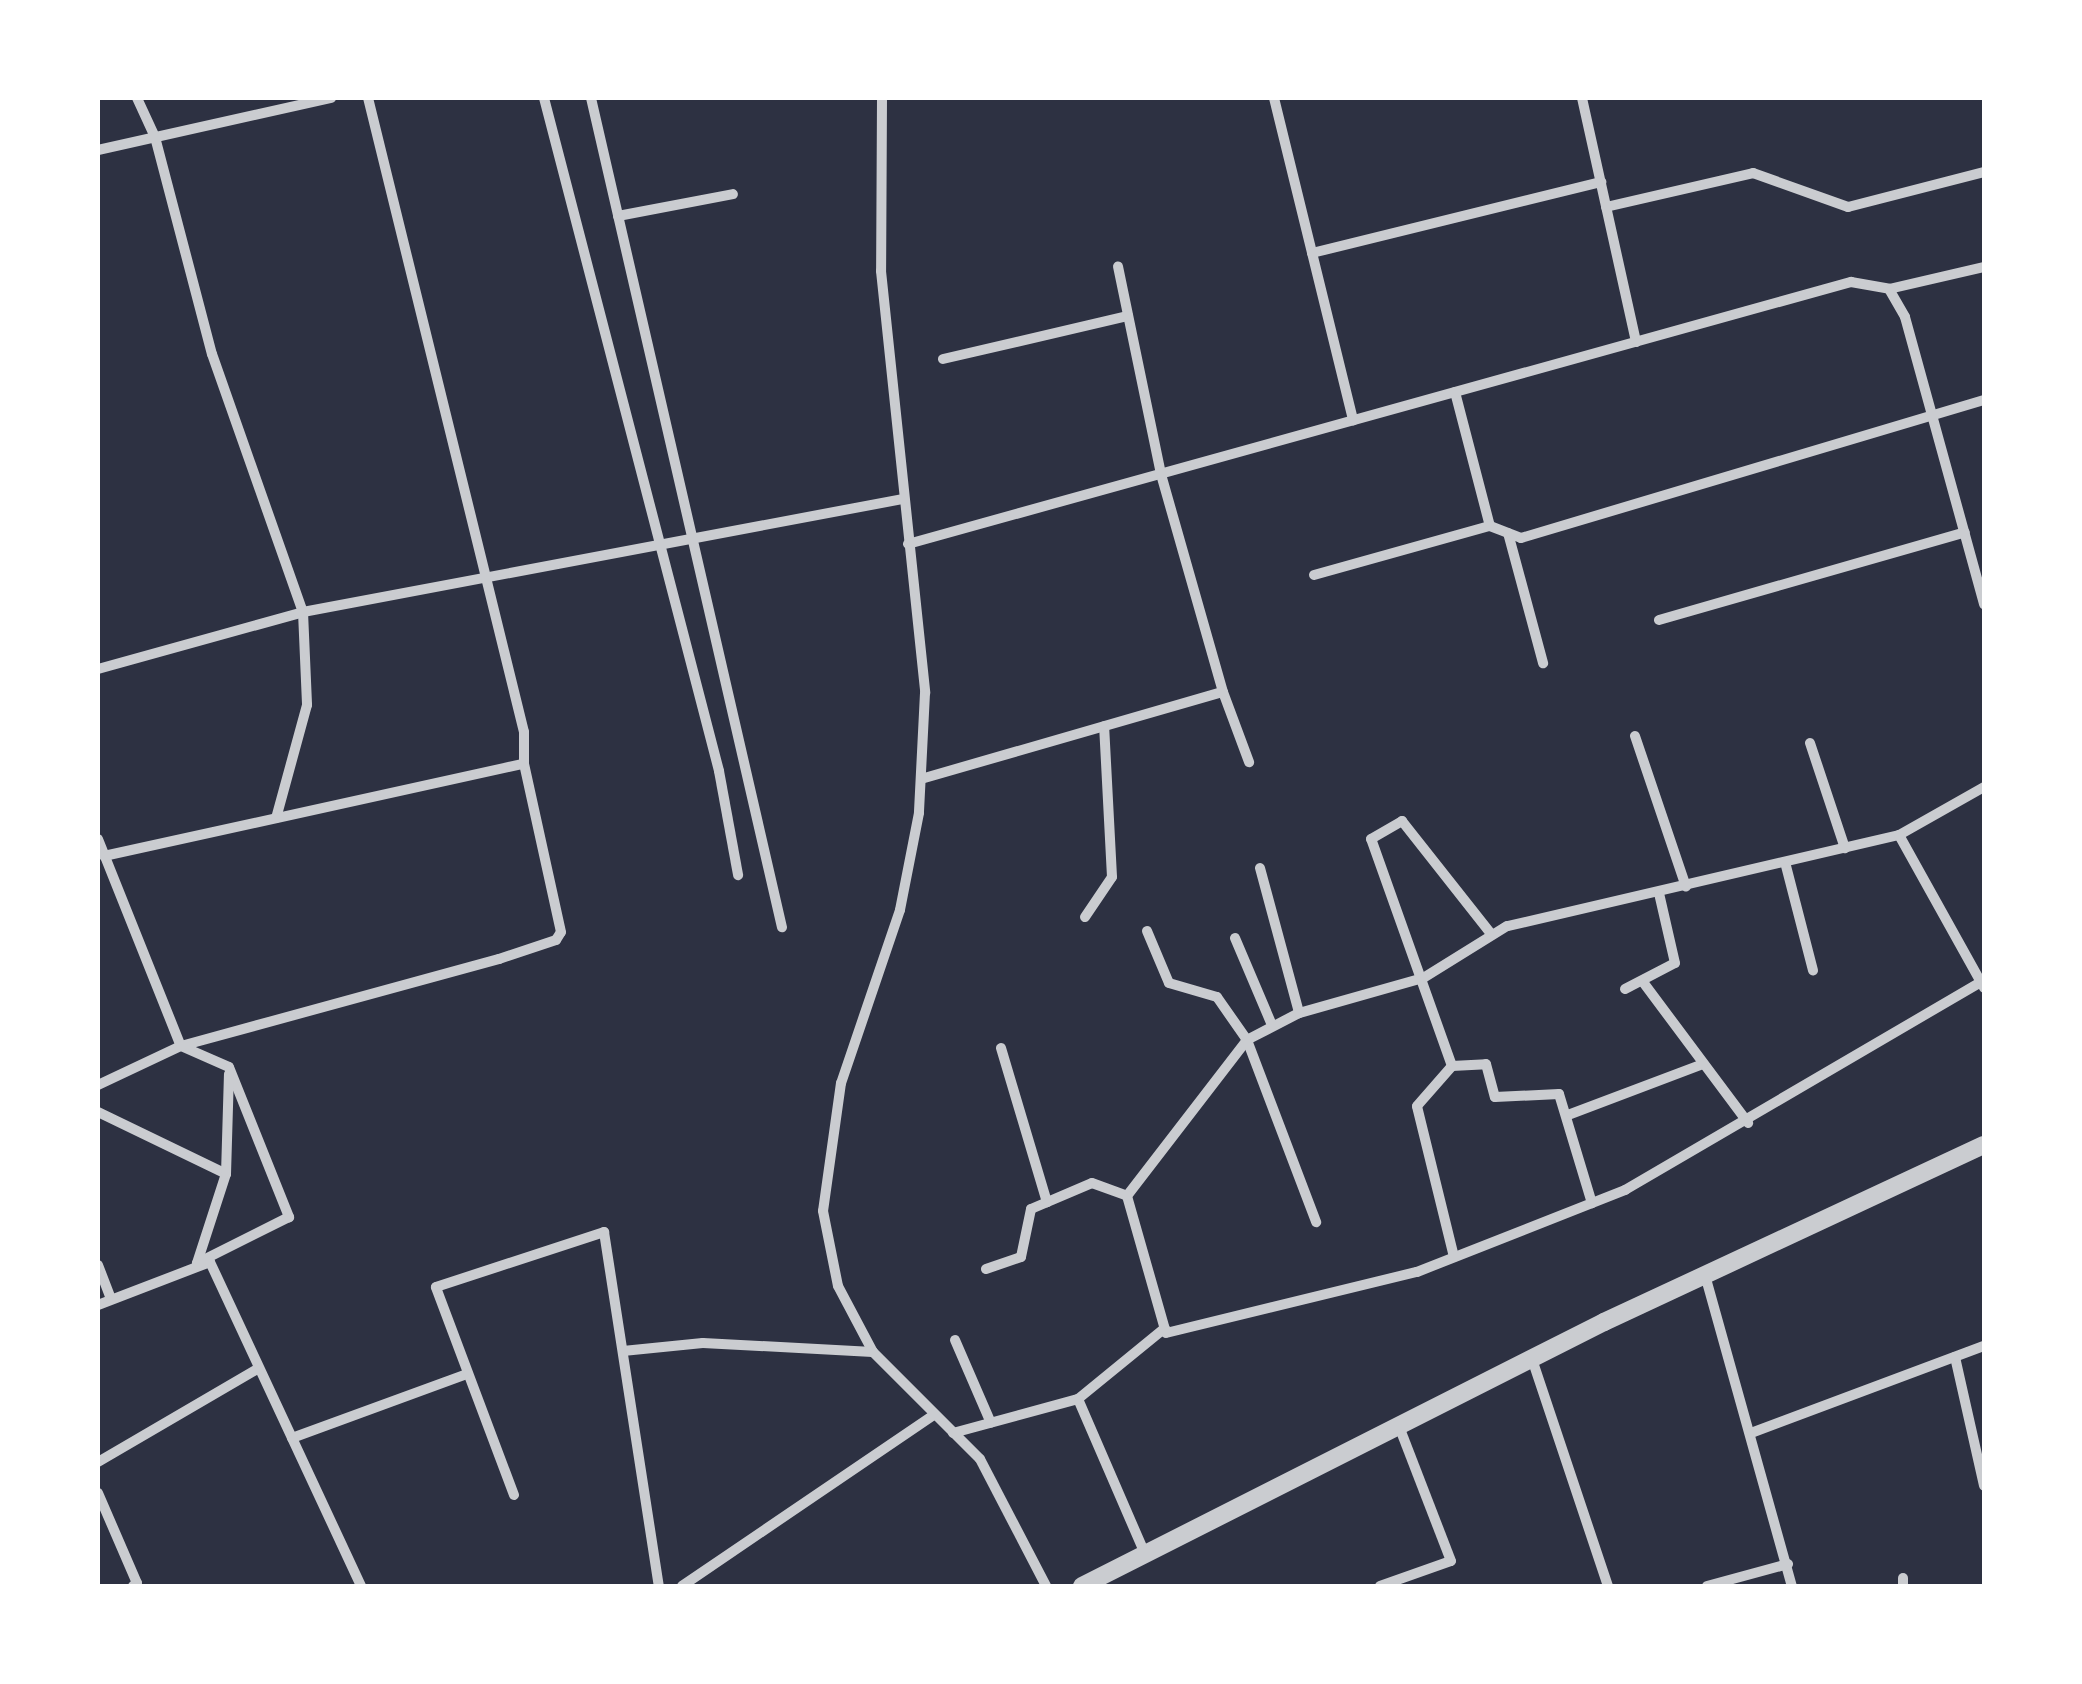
<!DOCTYPE html>
<style>
body{margin:0}
#map{position:relative;width:2082px;height:1684px;overflow:hidden;background:#2d3142;font-family:"Archivo Narrow",sans-serif}
div>[style]{position:absolute}
.minor>*{height:10px;margin:-5px;padding:0 5px;transform-origin:5px;border-radius:5px;background:#caccd0}
.tertiary>*{height:18px;margin:-9px;padding:0 9px;transform-origin:9px;border-radius:9px;background:#caccd0}
span{translate:-50% -50%;white-space:nowrap;text-align:center;line-height:1.15;-webkit-text-stroke:9px #fff;paint-order:stroke}
.frame{position:absolute;inset:0;border:100px solid #fff;pointer-events:none}
</style>
<div id="map">
<div class="minor">
<div style="left:137px;top:98px;width:43px;rotate:65.2deg"></div>
<div style="left:155px;top:137px;width:224px;rotate:75.3deg"></div>
<div style="left:212px;top:354px;width:274px;rotate:70.6deg"></div>
<div style="left:303px;top:612px;width:93px;rotate:87.5deg"></div>
<div style="left:307px;top:705px;width:117px;rotate:105.3deg"></div>
<div style="left:544px;top:98px;width:695px;rotate:75.42deg"></div>
<div style="left:719px;top:771px;width:106px;rotate:79.6deg"></div>
<div style="left:591px;top:98px;width:851px;rotate:77.03deg"></div>
<div style="left:882px;top:98px;width:173px;rotate:90.3deg"></div>
<div style="left:881px;top:271px;width:424px;rotate:84deg"></div>
<div style="left:925px;top:693px;width:120px;rotate:92.9deg"></div>
<div style="left:919px;top:813px;width:99px;rotate:101.1deg"></div>
<div style="left:900px;top:910px;width:183px;rotate:108.8deg"></div>
<div style="left:841px;top:1083px;width:129px;rotate:98deg"></div>
<div style="left:823px;top:1211px;width:76px;rotate:78.7deg"></div>
<div style="left:838px;top:1286px;width:75px;rotate:62.1deg"></div>
<div style="left:873px;top:1352px;width:151px;rotate:45deg"></div>
<div style="left:980px;top:1459px;width:143px;rotate:62.5deg"></div>
<div style="left:1274px;top:98px;width:332px;rotate:76.2deg"></div>
<div style="left:1582px;top:98px;width:250px;rotate:77.5deg"></div>
<div style="left:98px;top:150px;width:239px;rotate:-12.6deg"></div>
<div style="left:1606px;top:207px;width:151px;rotate:-13deg"></div>
<div style="left:1753px;top:173px;width:101px;rotate:19.7deg"></div>
<div style="left:1848px;top:207px;width:140px;rotate:-14.4deg"></div>
<div style="left:618px;top:216px;width:117px;rotate:-10.8deg"></div>
<div style="left:1312px;top:253px;width:298px;rotate:-13.8deg"></div>
<div style="left:1889px;top:289px;width:98px;rotate:-13deg"></div>
<div style="left:943px;top:359px;width:190px;rotate:-13.1deg"></div>
<div style="left:1455px;top:392px;width:138px;rotate:75.4deg"></div>
<div style="left:1490px;top:526px;width:33px;rotate:21deg"></div>
<div style="left:1521px;top:538px;width:483px;rotate:-16.6deg"></div>
<div style="left:1508px;top:533px;width:135px;rotate:74.9deg"></div>
<div style="left:908px;top:544px;width:979px;rotate:-15.53deg"></div>
<div style="left:1851px;top:282px;width:39px;rotate:10deg"></div>
<div style="left:1889px;top:289px;width:32px;rotate:60deg"></div>
<div style="left:1905px;top:317px;width:298px;rotate:74.6deg"></div>
<div style="left:1314px;top:575px;width:183px;rotate:-15.6deg"></div>
<div style="left:1659px;top:620px;width:318px;rotate:-16deg"></div>
<div style="left:98px;top:669px;width:213px;rotate:-15.5deg"></div>
<div style="left:303px;top:612px;width:611px;rotate:-10.67deg"></div>
<div style="left:1223px;top:692px;width:75px;rotate:69.6deg"></div>
<div style="left:1635px;top:736px;width:159px;rotate:71.3deg"></div>
<div style="left:1810px;top:743px;width:111px;rotate:71.6deg"></div>
<div style="left:921px;top:779px;width:314px;rotate:-16.1deg"></div>
<div style="left:1223px;top:692px;width:227px;rotate:-105.9deg"></div>
<div style="left:1161px;top:474px;width:212px;rotate:-101.7deg"></div>
<div style="left:1984px;top:787px;width:98px;rotate:150.5deg"></div>
<div style="left:1899px;top:835px;width:402px;rotate:166.9deg"></div>
<div style="left:1507px;top:926px;width:99px;rotate:148.2deg"></div>
<div style="left:1423px;top:978px;width:129px;rotate:164.2deg"></div>
<div style="left:1299px;top:1013px;width:59px;rotate:152.6deg"></div>
<div style="left:1247px;top:1040px;width:197px;rotate:127.6deg"></div>
<div style="left:1127px;top:1196px;width:142px;rotate:74.1deg"></div>
<div style="left:1166px;top:1333px;width:258px;rotate:-13.7deg"></div>
<div style="left:1417px;top:1272px;width:224px;rotate:-21.5deg"></div>
<div style="left:1625px;top:1190px;width:416px;rotate:-30.3deg"></div>
<div style="left:1899px;top:835px;width:175px;rotate:60.9deg"></div>
<div style="left:98px;top:839px;width:223px;rotate:68.2deg"></div>
<div style="left:181px;top:1046px;width:52px;rotate:23.6deg"></div>
<div style="left:229px;top:1067px;width:162px;rotate:68.2deg"></div>
<div style="left:289px;top:1217px;width:103px;rotate:153.4deg"></div>
<div style="left:104px;top:856px;width:430px;rotate:-12.4deg"></div>
<div style="left:1785px;top:862px;width:112px;rotate:75.5deg"></div>
<div style="left:1260px;top:868px;width:150px;rotate:74.9deg"></div>
<div style="left:1085px;top:917px;width:48px;rotate:-56deg"></div>
<div style="left:1112px;top:877px;width:151px;rotate:-93deg"></div>
<div style="left:1147px;top:931px;width:56px;rotate:67.1deg"></div>
<div style="left:1169px;top:983px;width:50px;rotate:16.3deg"></div>
<div style="left:1217px;top:997px;width:52px;rotate:55.1deg"></div>
<div style="left:1247px;top:1040px;width:195px;rotate:69.2deg"></div>
<div style="left:1235px;top:938px;width:95px;rotate:67deg"></div>
<div style="left:1643px;top:982px;width:176px;rotate:53.3deg"></div>
<div style="left:1625px;top:989px;width:56px;rotate:-27.5deg"></div>
<div style="left:1675px;top:963px;width:72px;rotate:-102.9deg"></div>
<div style="left:1001px;top:1048px;width:161px;rotate:73.4deg"></div>
<div style="left:1452px;top:1066px;width:241px;rotate:-109.6deg"></div>
<div style="left:1371px;top:839px;width:36px;rotate:-30deg"></div>
<div style="left:1402px;top:821px;width:145px;rotate:51.7deg"></div>
<div style="left:98px;top:1085px;width:92px;rotate:-25.2deg"></div>
<div style="left:181px;top:1046px;width:330px;rotate:-15.3deg"></div>
<div style="left:499px;top:959px;width:60px;rotate:-18.4deg"></div>
<div style="left:556px;top:940px;width:9px;rotate:-58deg"></div>
<div style="left:561px;top:932px;width:172px;rotate:-102.4deg"></div>
<div style="left:524px;top:764px;width:32px;rotate:-90deg"></div>
<div style="left:524px;top:732px;width:653px;rotate:-103.82deg"></div>
<div style="left:98px;top:1112px;width:142px;rotate:25.8deg"></div>
<div style="left:1568px;top:1115px;width:144px;rotate:-20.7deg"></div>
<div style="left:1454px;top:1257px;width:155px;rotate:-103.8deg"></div>
<div style="left:1417px;top:1106px;width:53px;rotate:-48.8deg"></div>
<div style="left:1452px;top:1066px;width:34px;rotate:-3deg"></div>
<div style="left:1486px;top:1064px;width:34px;rotate:75deg"></div>
<div style="left:1495px;top:1097px;width:64px;rotate:-2.7deg"></div>
<div style="left:1559px;top:1094px;width:114px;rotate:73.2deg"></div>
<div style="left:197px;top:1263px;width:94px;rotate:-72deg"></div>
<div style="left:226px;top:1174px;width:100px;rotate:-88.3deg"></div>
<div style="left:98px;top:1265px;width:36px;rotate:69deg"></div>
<div style="left:986px;top:1269px;width:37px;rotate:-19deg"></div>
<div style="left:1021px;top:1257px;width:49px;rotate:-78.2deg"></div>
<div style="left:1031px;top:1209px;width:66px;rotate:-23.1deg"></div>
<div style="left:1092px;top:1183px;width:37px;rotate:20deg"></div>
<div style="left:1705px;top:1275px;width:323px;rotate:74.4deg"></div>
<div style="left:98px;top:1305px;width:120px;rotate:-21deg"></div>
<div style="left:210px;top:1262px;width:357px;rotate:65deg"></div>
<div style="left:955px;top:1340px;width:90px;rotate:66.6deg"></div>
<div style="left:623px;top:1351px;width:80px;rotate:-5.7deg"></div>
<div style="left:703px;top:1343px;width:170px;rotate:3deg"></div>
<div style="left:1955px;top:1357px;width:132px;rotate:77.3deg"></div>
<div style="left:1532px;top:1359px;width:239px;rotate:71.5deg"></div>
<div style="left:1078px;top:1399px;width:169px;rotate:66.6deg"></div>
<div style="left:953px;top:1433px;width:130px;rotate:-15.2deg"></div>
<div style="left:1078px;top:1399px;width:112px;rotate:-39.2deg"></div>
<div style="left:1751px;top:1433px;width:249px;rotate:-20.5deg"></div>
<div style="left:292px;top:1438px;width:183px;rotate:-20.1deg"></div>
<div style="left:98px;top:1462px;width:186px;rotate:-30.3deg"></div>
<div style="left:98px;top:1493px;width:98px;rotate:66.6deg"></div>
<div style="left:137px;top:1583px;width:5px;rotate:143deg"></div>
<div style="left:514px;top:1495px;width:222px;rotate:-110.6deg"></div>
<div style="left:436px;top:1287px;width:177px;rotate:-18.1deg"></div>
<div style="left:604px;top:1232px;width:358px;rotate:81.2deg"></div>
<div style="left:1903px;top:1578px;width:8px;rotate:90deg"></div>
<div style="left:682px;top:1586px;width:305px;rotate:-34.2deg"></div>
<div style="left:1380px;top:1586px;width:75px;rotate:-19.4deg"></div>
<div style="left:1451px;top:1561px;width:145px;rotate:-111.1deg"></div>
<div style="left:1707px;top:1586px;width:84px;rotate:-15.2deg"></div>
</div>
<div class="tertiary">
<div style="left:1082px;top:1586px;width:585px;rotate:-26.83deg"></div>
<div style="left:1604px;top:1322px;width:419px;rotate:-25deg"></div>
</div>
<div class="frame"></div>
</div>
